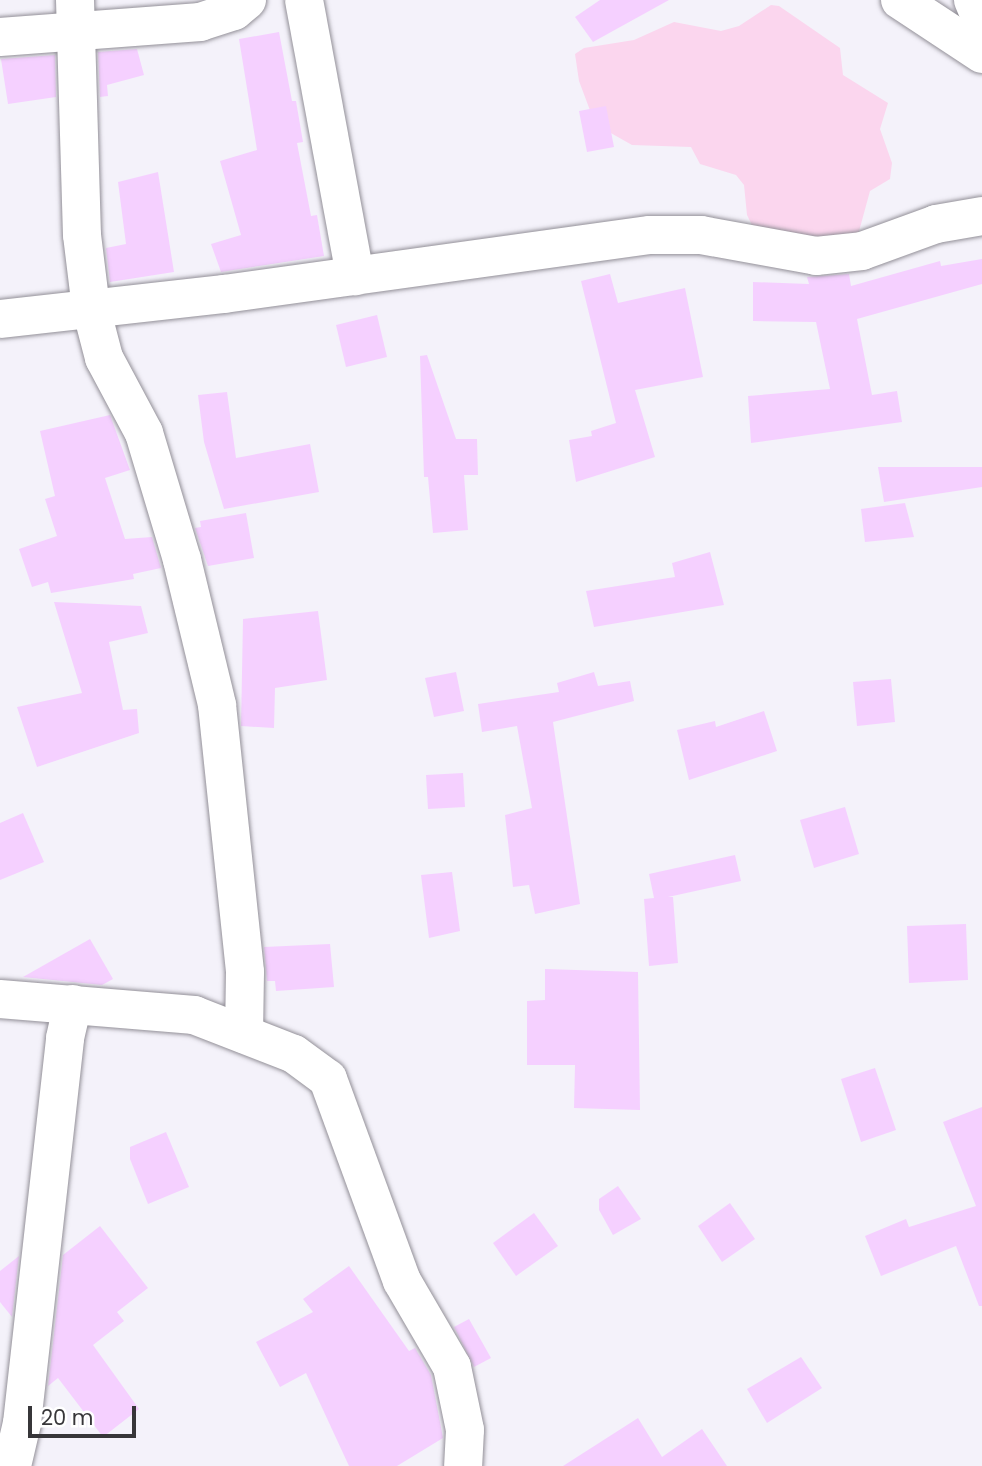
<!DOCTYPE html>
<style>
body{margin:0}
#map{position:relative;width:982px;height:1466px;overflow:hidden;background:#f4f2fa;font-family:Poppins,sans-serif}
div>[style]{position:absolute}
.green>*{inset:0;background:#fbd6ee}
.building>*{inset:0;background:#f5d0ff}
.roads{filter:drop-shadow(0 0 2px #939098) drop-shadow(0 0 2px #939098)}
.street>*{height:38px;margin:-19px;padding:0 19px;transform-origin:19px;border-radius:19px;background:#fff}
span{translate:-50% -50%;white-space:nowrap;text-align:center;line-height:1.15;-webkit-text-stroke:7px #fff;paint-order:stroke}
.scale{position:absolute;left:28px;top:1406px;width:108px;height:32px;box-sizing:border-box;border:4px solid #373639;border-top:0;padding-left:9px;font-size:21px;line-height:24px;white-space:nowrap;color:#373639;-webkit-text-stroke:5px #fff;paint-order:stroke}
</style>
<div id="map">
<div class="green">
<div style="clip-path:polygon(771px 5px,779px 6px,840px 48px,843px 75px,888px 103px,880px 129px,892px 163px,890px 179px,870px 191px,858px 235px,834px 244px,754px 229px,747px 215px,744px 185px,736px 175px,700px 164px,691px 147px,632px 145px,609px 132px,591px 113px,579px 81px,575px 54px,584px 48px,634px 40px,674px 22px,721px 31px,739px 26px)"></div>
</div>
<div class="building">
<div style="clip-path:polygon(600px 0,669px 0,593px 42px,575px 17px)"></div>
<div style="clip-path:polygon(279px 32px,292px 101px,296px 101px,303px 142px,297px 143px,311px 216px,317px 215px,324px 256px,221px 272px,211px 244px,241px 235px,220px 161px,257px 150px,239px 39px)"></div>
<div style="clip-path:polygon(137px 49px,144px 75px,107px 85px,108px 96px,100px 97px,98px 52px)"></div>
<div style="clip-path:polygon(55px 55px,56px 97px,8px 104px,1px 59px)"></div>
<div style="clip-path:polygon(606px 106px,614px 147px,587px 152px,579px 111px)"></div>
<div style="clip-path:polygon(158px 172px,174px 272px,110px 282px,106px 248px,126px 244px,118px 182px)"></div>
<div style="clip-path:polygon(982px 259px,982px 284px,857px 319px,872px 395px,897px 391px,902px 422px,751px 443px,748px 396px,830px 389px,816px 322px,753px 321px,753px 282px,809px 284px,807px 277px,849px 274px,851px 286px,940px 261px,941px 266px)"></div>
<div style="clip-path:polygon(610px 274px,618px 303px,685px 288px,703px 377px,635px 390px,655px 457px,576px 482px,569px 440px,592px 436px,591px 431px,616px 423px,581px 281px)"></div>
<div style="clip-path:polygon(377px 315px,387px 357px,346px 367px,336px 325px)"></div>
<div style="clip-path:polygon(427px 355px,456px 439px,477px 439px,478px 475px,464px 475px,468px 530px,433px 533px,428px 477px,424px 477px,420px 356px)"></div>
<div style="clip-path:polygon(227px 392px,236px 458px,310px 444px,319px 492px,224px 509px,204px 442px,198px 395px)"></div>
<div style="clip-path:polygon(110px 415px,130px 470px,105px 478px,125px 539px,152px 537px,161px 568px,133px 574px,134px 579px,51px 593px,48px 582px,32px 587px,19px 549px,57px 536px,45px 499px,55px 496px,40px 431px)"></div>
<div style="clip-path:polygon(878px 467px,982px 467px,982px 487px,884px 502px)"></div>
<div style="clip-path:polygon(905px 503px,914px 537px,865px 542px,861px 509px)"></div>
<div style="clip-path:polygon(246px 513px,254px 558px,208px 566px,195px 528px,201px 527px,200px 521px)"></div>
<div style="clip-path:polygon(710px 552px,724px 605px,594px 627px,586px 591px,675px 577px,672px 563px)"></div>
<div style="clip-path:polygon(54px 602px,141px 606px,148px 633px,109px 642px,123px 710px,137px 709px,139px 733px,37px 767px,17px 707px,82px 693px)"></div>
<div style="clip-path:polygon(318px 611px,327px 680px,275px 688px,274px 728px,241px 726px,243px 619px)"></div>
<div style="clip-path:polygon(456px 672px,464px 711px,434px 717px,425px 678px)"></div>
<div style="clip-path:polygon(594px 672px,598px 686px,630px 681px,634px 701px,553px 722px,580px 904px,535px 914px,529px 885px,513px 887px,505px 815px,532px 808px,517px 726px,482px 732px,478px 704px,559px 692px,557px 683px)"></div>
<div style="clip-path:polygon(891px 679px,895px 722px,857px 726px,853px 682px)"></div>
<div style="clip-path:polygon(764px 711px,777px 751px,689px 780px,677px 730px,715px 721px,716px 727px)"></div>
<div style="clip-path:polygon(463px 773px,465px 807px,428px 809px,426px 775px)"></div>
<div style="clip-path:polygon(845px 807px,859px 854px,814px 868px,800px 820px)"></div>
<div style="clip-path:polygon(23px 813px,44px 862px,0 880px,0 823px)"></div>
<div style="clip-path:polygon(735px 855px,741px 881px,668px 897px,673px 897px,678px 963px,649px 966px,644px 899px,654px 898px,649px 874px)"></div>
<div style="clip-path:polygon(452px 872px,460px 931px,429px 938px,421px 875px)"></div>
<div style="clip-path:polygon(966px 924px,968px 980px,909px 983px,907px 926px)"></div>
<div style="clip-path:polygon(90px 939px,113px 979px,102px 985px,23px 977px)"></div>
<div style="clip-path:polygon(330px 944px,334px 987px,276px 991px,275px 981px,267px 981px,264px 947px)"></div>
<div style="clip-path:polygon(545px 969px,638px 972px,640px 1110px,574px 1108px,575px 1065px,527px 1065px,527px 1001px,545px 1000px)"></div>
<div style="clip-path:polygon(875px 1068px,896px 1130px,861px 1142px,841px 1079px)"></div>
<div style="clip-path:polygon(982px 1107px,982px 1306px,979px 1306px,956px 1246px,881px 1276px,865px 1236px,906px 1219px,909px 1227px,976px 1206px,943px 1122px)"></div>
<div style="clip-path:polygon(166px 1132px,189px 1187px,148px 1204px,130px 1159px,130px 1147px)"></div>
<div style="clip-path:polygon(618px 1186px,641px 1219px,613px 1235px,599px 1210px,599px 1199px)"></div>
<div style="clip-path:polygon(730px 1203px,755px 1239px,722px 1262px,698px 1226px)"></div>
<div style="clip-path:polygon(534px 1213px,558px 1246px,516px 1276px,493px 1243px)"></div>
<div style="clip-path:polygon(100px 1226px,148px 1288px,117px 1312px,124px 1321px,93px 1345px,139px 1409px,103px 1437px,58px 1378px,48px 1386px,63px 1255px)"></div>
<div style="clip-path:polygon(19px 1256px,12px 1317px,0 1302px,0 1271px)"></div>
<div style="clip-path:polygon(349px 1266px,409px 1351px,415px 1348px,431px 1375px,443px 1438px,397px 1466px,349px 1466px,306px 1373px,280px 1387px,256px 1342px,313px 1312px,303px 1299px)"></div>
<div style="clip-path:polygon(469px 1319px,491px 1358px,474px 1367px,454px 1327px)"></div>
<div style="clip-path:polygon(801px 1357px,822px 1388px,767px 1423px,747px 1389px)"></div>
<div style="clip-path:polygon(638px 1418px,662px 1457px,702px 1429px,727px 1466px,563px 1466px)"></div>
</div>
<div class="roads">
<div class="street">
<div style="left:75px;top:0;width:235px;rotate:88.3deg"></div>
<div style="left:82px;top:235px;width:74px;rotate:83deg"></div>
<div style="left:91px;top:308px;width:52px;rotate:75.4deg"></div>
<div style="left:104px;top:358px;width:85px;rotate:61.9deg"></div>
<div style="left:144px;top:433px;width:133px;rotate:73.3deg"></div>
<div style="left:182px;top:560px;width:149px;rotate:76.4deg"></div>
<div style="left:217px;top:705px;width:268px;rotate:84deg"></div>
<div style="left:245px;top:972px;width:62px;rotate:90.9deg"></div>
<div style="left:304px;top:0;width:281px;rotate:79.5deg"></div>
<div style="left:900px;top:0;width:98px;rotate:33.4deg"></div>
<div style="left:973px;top:0;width:23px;rotate:67deg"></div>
<div style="left:0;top:37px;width:201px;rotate:-4.3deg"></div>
<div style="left:200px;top:22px;width:36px;rotate:-18deg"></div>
<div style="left:234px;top:11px;width:17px;rotate:-40deg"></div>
<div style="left:0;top:319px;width:225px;rotate:-6.4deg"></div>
<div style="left:224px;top:294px;width:430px;rotate:-7.9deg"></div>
<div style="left:650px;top:235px;width:51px"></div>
<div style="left:701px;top:235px;width:117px;rotate:10.3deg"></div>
<div style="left:816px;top:256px;width:46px;rotate:-6.2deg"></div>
<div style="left:862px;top:251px;width:79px;rotate:-20deg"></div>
<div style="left:936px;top:224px;width:47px;rotate:-9.9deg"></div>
<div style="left:0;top:999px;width:195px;rotate:4.7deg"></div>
<div style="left:194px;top:1015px;width:107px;rotate:21.3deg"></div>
<div style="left:294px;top:1054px;width:42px;rotate:36.3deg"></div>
<div style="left:328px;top:1079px;width:215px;rotate:69.9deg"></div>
<div style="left:402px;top:1281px;width:99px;rotate:59.8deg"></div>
<div style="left:452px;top:1367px;width:64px;rotate:78.3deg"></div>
<div style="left:465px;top:1430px;width:36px;rotate:93deg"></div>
<div style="left:12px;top:1466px;width:44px;rotate:-76.9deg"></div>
<div style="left:22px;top:1423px;width:387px;rotate:-83.6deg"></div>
<div style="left:65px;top:1038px;width:35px;rotate:-77deg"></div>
</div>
</div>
<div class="scale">20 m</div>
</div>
